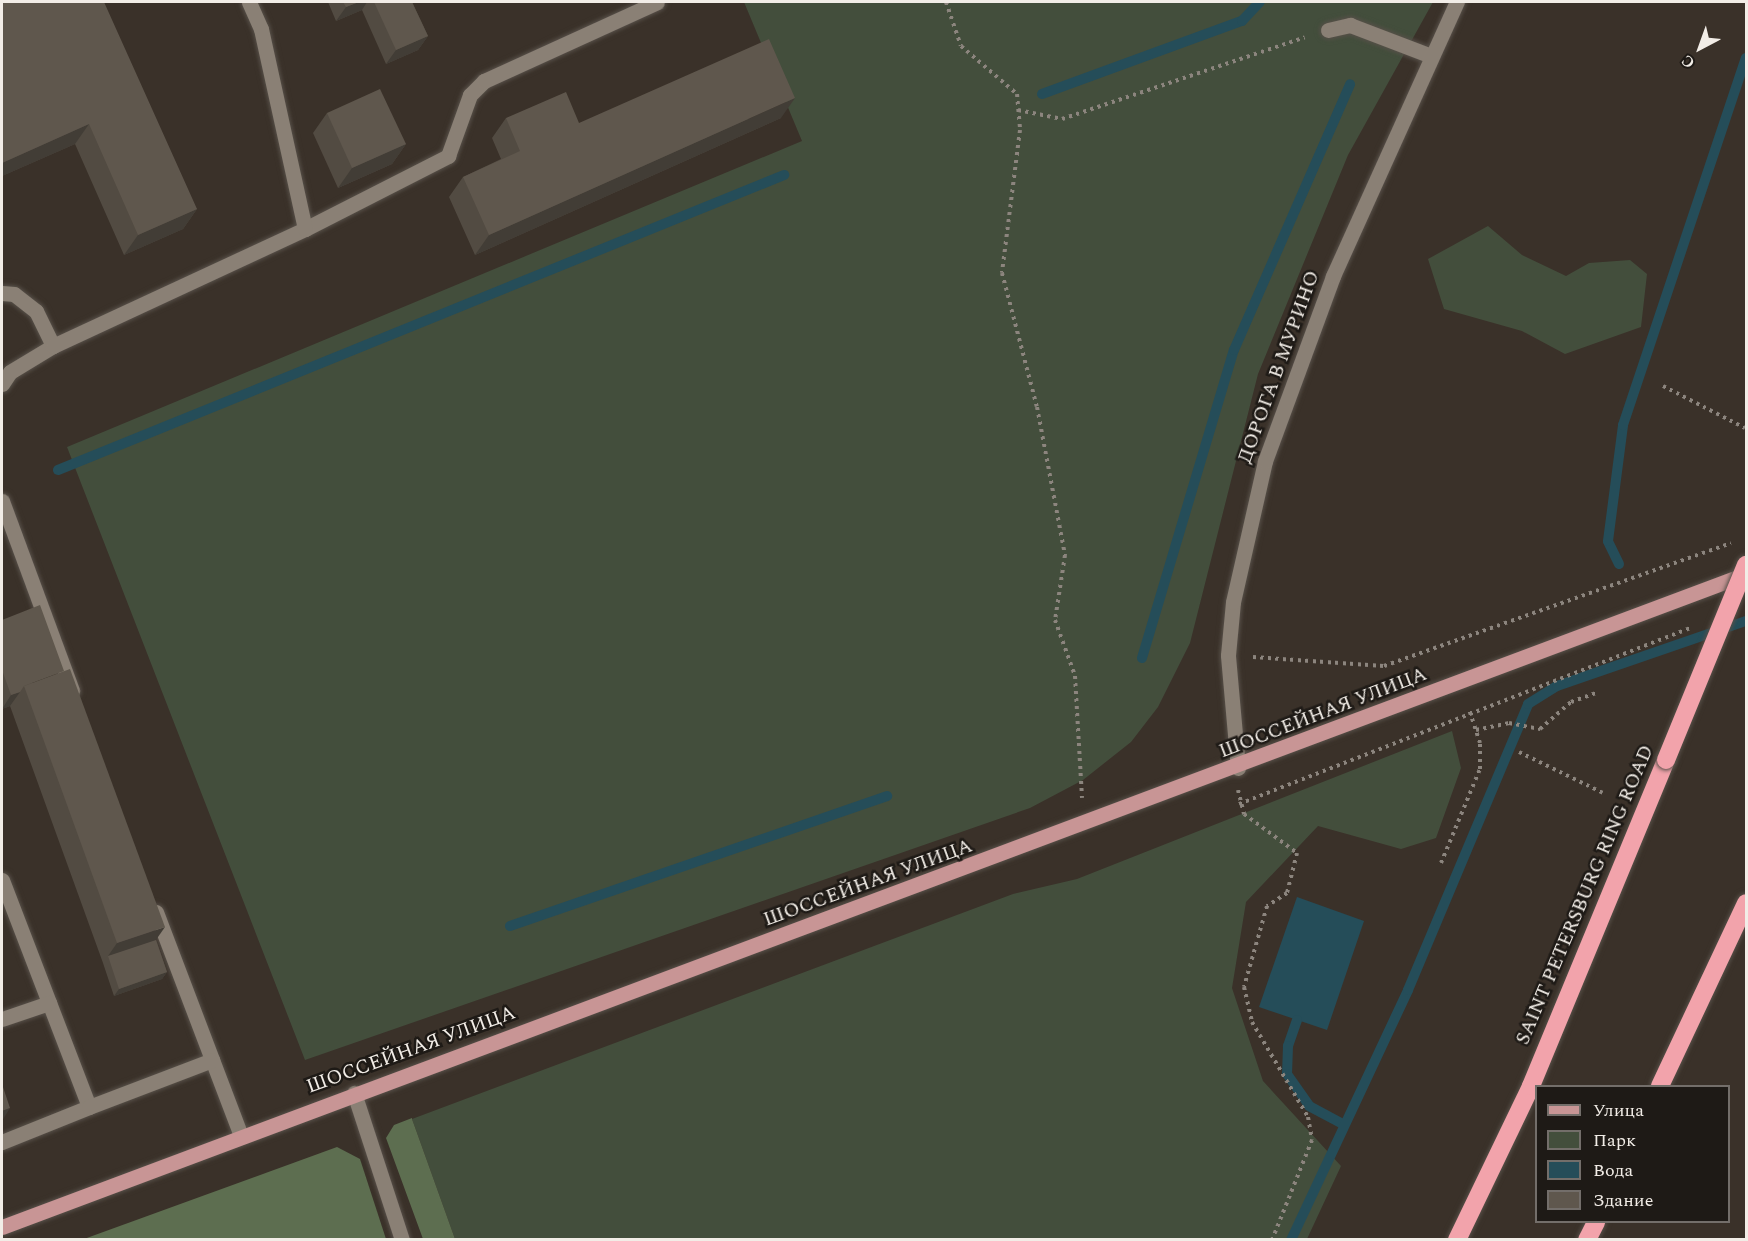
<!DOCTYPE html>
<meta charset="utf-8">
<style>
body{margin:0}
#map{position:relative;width:1748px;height:1241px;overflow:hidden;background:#3a3129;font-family:Spectral,serif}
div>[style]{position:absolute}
.green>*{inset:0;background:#434e3c}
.forest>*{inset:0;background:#5d6e50}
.water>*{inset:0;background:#254d59}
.stream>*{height:10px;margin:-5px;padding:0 5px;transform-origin:5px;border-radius:5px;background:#254d59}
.path>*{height:4px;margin-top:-2px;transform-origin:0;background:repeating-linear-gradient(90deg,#8c857e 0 3px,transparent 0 7.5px)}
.roads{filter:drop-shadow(0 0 2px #575049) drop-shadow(0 0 2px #575049)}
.minor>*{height:15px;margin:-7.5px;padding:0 7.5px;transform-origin:7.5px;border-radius:7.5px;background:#8a8075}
.major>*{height:15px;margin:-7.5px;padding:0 7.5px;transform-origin:7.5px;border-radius:7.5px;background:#c89595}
.highway>*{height:18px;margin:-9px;padding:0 9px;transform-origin:9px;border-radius:9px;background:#f2a3ab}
.bridges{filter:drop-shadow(0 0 2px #575049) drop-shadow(0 0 2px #575049)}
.highway-bridge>*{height:18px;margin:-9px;padding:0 9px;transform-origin:9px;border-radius:9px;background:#f2a3ab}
.wall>*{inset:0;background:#524b42}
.shaded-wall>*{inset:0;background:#423d36}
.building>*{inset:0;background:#5f574d}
span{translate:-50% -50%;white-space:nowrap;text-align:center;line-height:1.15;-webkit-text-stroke:5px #1e1a16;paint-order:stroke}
.street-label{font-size:20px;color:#f2ede7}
.frame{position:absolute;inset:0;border:3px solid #f2ede7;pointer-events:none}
.legend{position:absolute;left:1535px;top:1085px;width:195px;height:138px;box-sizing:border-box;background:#1e1a16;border:2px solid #736e6a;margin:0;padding:8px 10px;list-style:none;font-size:18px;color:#f2ede7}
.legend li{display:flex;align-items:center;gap:12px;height:30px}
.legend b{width:30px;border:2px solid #736e6a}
.north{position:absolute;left:1670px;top:18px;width:60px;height:60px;-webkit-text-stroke:4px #1e1a16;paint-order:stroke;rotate:221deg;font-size:16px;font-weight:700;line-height:24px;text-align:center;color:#f2ede7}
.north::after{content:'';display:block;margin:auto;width:21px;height:27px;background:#f2ede7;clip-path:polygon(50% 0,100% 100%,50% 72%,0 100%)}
</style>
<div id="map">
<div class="green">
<div style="clip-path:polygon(744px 2px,1433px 2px,1348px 155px,1258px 374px,1190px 643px,1158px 707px,1131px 742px,1083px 780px,1030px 808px,305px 1060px,67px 447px,802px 141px)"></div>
<div style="clip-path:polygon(1488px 226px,1522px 255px,1566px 276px,1589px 263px,1630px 260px,1647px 274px,1641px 327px,1565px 354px,1522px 331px,1444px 309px,1428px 259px)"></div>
<div style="clip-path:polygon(1452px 731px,1461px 768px,1436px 838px,1401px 849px,1318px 826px,1246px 902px,1232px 988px,1263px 1081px,1341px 1166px,1307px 1239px,455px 1239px,412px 1119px,1013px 894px,1077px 879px)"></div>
</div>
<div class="forest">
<div style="clip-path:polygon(412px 1118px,412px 1119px,455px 1239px,423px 1239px,386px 1138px,394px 1125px)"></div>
<div style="clip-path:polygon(337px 1147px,360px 1159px,386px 1239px,84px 1239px)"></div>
</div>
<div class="water">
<div style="clip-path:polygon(1297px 897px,1364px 921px,1327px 1030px,1259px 1007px)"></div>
</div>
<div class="stream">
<div style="left:1042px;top:94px;width:213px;rotate:-20.1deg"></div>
<div style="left:1242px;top:21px;width:26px;rotate:-47deg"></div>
<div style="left:58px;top:470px;width:784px;rotate:-22.11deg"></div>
<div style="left:1619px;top:564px;width:25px;rotate:-116deg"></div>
<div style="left:1608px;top:541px;width:117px;rotate:-82.6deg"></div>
<div style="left:1623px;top:425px;width:387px;rotate:-71.5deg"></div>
<div style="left:1142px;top:658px;width:321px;rotate:-73.4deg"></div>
<div style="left:1234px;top:350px;width:290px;rotate:-66.4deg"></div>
<div style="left:510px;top:926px;width:399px;rotate:-19deg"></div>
<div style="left:1297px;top:1020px;width:28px;rotate:109deg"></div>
<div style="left:1288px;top:1046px;width:28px;rotate:92deg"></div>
<div style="left:1287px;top:1074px;width:39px;rotate:55deg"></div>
<div style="left:1309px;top:1106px;width:38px;rotate:28deg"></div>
<div style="left:1291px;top:1240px;width:276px;rotate:-64.9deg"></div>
<div style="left:1408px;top:990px;width:310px;rotate:-67.2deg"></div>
<div style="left:1528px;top:704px;width:34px;rotate:-32deg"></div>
<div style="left:1557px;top:686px;width:200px;rotate:-19deg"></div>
</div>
<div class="path">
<div style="left:946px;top:2px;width:46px;rotate:71.2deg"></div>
<div style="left:961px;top:46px;width:74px;rotate:40.6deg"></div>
<div style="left:1017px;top:94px;width:36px;rotate:85deg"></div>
<div style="left:1020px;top:130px;width:144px;rotate:97.2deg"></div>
<div style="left:1002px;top:273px;width:138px;rotate:75.4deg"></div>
<div style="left:1037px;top:407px;width:151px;rotate:79.3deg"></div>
<div style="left:1065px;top:555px;width:66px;rotate:98.7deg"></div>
<div style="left:1055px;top:620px;width:59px;rotate:70.3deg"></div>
<div style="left:1075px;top:676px;width:122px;rotate:86.7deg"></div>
<div style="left:1018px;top:110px;width:45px;rotate:11.6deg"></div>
<div style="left:1062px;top:119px;width:256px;rotate:-18.6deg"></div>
<div style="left:1663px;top:386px;width:92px;rotate:27.1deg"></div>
<div style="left:1253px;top:657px;width:131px;rotate:3.9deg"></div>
<div style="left:1384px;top:666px;width:368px;rotate:-19.5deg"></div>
<div style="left:1476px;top:730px;width:34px;rotate:-12deg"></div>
<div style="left:1509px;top:723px;width:32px;rotate:11deg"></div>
<div style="left:1540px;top:729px;width:41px;rotate:-41.1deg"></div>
<div style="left:1571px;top:702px;width:29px;rotate:-20deg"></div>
<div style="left:1519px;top:752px;width:93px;rotate:26deg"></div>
<div style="left:1238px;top:790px;width:25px;rotate:76deg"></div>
<div style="left:1244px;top:814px;width:66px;rotate:36.3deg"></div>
<div style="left:1297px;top:853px;width:41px;rotate:104deg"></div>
<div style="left:1287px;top:893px;width:24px;rotate:147deg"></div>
<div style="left:1267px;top:906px;width:84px;rotate:105.9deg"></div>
<div style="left:1244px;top:987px;width:36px;rotate:77deg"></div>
<div style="left:1252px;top:1022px;width:110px;rotate:59.5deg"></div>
<div style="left:1308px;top:1117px;width:23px;rotate:80deg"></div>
<div style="left:1312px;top:1140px;width:108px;rotate:111.8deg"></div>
<div style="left:1239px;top:804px;width:486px;rotate:-21.3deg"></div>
<div style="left:1441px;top:863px;width:102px;rotate:-67.5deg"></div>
<div style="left:1480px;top:769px;width:26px;rotate:-90deg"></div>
<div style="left:1480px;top:743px;width:36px;rotate:-108deg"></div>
</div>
<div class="roads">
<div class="minor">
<div style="left:1328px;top:30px;width:23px;rotate:-13deg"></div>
<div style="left:1350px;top:25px;width:87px;rotate:20.9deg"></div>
<div style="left:305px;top:229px;width:161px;rotate:-27deg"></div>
<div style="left:448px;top:156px;width:65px;rotate:-70.2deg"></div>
<div style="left:470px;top:95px;width:20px;rotate:-45deg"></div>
<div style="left:484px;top:81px;width:190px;rotate:-24.5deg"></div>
<div style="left:2px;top:293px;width:12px;rotate:5deg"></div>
<div style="left:14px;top:294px;width:28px;rotate:38deg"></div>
<div style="left:36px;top:311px;width:39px;rotate:64deg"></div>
<div style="left:2px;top:384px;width:14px;rotate:-56deg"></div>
<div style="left:10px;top:372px;width:50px;rotate:-31.2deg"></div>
<div style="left:53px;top:346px;width:278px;rotate:-24.9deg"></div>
<div style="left:305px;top:229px;width:205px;rotate:-102.4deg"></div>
<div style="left:261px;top:29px;width:30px;rotate:-114deg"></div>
<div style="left:2px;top:501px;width:202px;rotate:69.7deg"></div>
<div style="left:1238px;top:768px;width:113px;rotate:-95.1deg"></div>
<div style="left:1228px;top:655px;width:53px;rotate:-84.6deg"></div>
<div style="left:1233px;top:602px;width:145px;rotate:-77.2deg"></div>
<div style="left:1265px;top:461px;width:197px;rotate:-69.8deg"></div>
<div style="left:1333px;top:276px;width:301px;rotate:-65.7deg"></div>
<div style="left:2px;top:880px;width:243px;rotate:69deg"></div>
<div style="left:89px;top:1107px;width:94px;rotate:158.1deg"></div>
<div style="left:156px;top:912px;width:240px;rotate:69.2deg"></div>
<div style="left:2px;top:1019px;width:50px;rotate:-18.8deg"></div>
<div style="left:354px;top:1093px;width:155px;rotate:71.9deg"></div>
<div style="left:89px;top:1107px;width:132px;rotate:-20.9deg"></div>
</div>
<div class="major">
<div style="left:2px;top:1227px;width:1862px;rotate:-20.53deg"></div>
</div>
<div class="highway">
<div style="left:1660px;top:1086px;width:202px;rotate:-64.8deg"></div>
<div style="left:1457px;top:1240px;width:171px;rotate:-64.3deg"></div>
<div style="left:1531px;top:1086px;width:353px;rotate:-67.5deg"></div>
<div style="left:1587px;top:1240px;width:20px;rotate:-63deg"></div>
</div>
</div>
<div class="bridges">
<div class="highway-bridge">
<div style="left:1666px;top:760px;width:211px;rotate:-67.7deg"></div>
</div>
</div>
<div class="wall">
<div style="clip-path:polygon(2px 2px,197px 209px,183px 229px,124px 255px,75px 144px,2px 176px)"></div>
<div style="clip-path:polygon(328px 2px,412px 2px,428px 36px,418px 50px,386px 64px,362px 10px,336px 21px)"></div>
<div style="clip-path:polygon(327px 113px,406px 144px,392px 164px,338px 188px,313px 133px)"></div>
<div style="clip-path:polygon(506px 118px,579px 123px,781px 118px,475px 255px,449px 197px,463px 177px,501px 159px,492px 138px)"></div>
<div style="clip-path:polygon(2px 620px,156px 940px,167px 972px,162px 979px,114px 996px,103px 963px,10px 706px,2px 709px)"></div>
</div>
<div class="shaded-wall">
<div style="clip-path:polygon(359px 2px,367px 2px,362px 10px,336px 21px,346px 7px)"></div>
<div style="clip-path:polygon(428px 36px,418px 50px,386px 64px,396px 50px)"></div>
<div style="clip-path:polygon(795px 98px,781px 118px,475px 255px,489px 235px)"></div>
<div style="clip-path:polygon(89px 124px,75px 144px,2px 176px,2px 163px)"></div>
<div style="clip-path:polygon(406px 144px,392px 164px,338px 188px,352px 168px)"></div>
<div style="clip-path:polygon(197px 209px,183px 229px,124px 255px,138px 235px)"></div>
<div style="clip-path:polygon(20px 692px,10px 706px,2px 709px,11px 695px)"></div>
<div style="clip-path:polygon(165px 927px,151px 947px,108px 956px,117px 943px)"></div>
<div style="clip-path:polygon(167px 972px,162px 979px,114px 996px,119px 989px)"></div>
<div style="clip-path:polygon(10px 1108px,2px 1121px,2px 1111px)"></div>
</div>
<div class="building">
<div style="clip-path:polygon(2px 2px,104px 2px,197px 209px,138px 235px,89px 124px,2px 163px)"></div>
<div style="clip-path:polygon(343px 2px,359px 2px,346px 7px)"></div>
<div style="clip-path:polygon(374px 2px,412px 2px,428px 36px,396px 50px)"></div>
<div style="clip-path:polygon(769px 39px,795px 98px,489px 235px,463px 177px,520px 151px,506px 118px,566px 92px,579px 123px)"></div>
<div style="clip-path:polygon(380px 89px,406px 144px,352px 168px,327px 113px)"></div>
<div style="clip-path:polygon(40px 605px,64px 671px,24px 686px,20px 692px,11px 695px,2px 670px,2px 620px)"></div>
<div style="clip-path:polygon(70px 669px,165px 927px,117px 943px,24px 686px)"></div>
<div style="clip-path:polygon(156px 940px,167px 972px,119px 989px,108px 956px)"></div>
<div style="clip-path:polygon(2px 1084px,10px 1108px,2px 1111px)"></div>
</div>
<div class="street-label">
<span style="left:1279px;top:367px;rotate:-70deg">ДОРОГА В МУРИНО</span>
<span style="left:1323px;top:713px;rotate:-21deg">ШОССЕЙНАЯ УЛИЦА</span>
<span style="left:868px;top:883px;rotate:-20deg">ШОССЕЙНАЯ УЛИЦА</span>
<span style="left:1585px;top:895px;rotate:-67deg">SAINT PETERSBURG RING ROAD</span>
<span style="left:411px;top:1050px;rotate:-20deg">ШОССЕЙНАЯ УЛИЦА</span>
</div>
<div class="frame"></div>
<ul class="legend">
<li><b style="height:8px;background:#c89595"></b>Улица</li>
<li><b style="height:16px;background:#434e3c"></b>Парк</li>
<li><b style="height:16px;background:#254d59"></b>Вода</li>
<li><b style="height:16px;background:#5f574d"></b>Здание</li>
</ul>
<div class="north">С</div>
</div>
